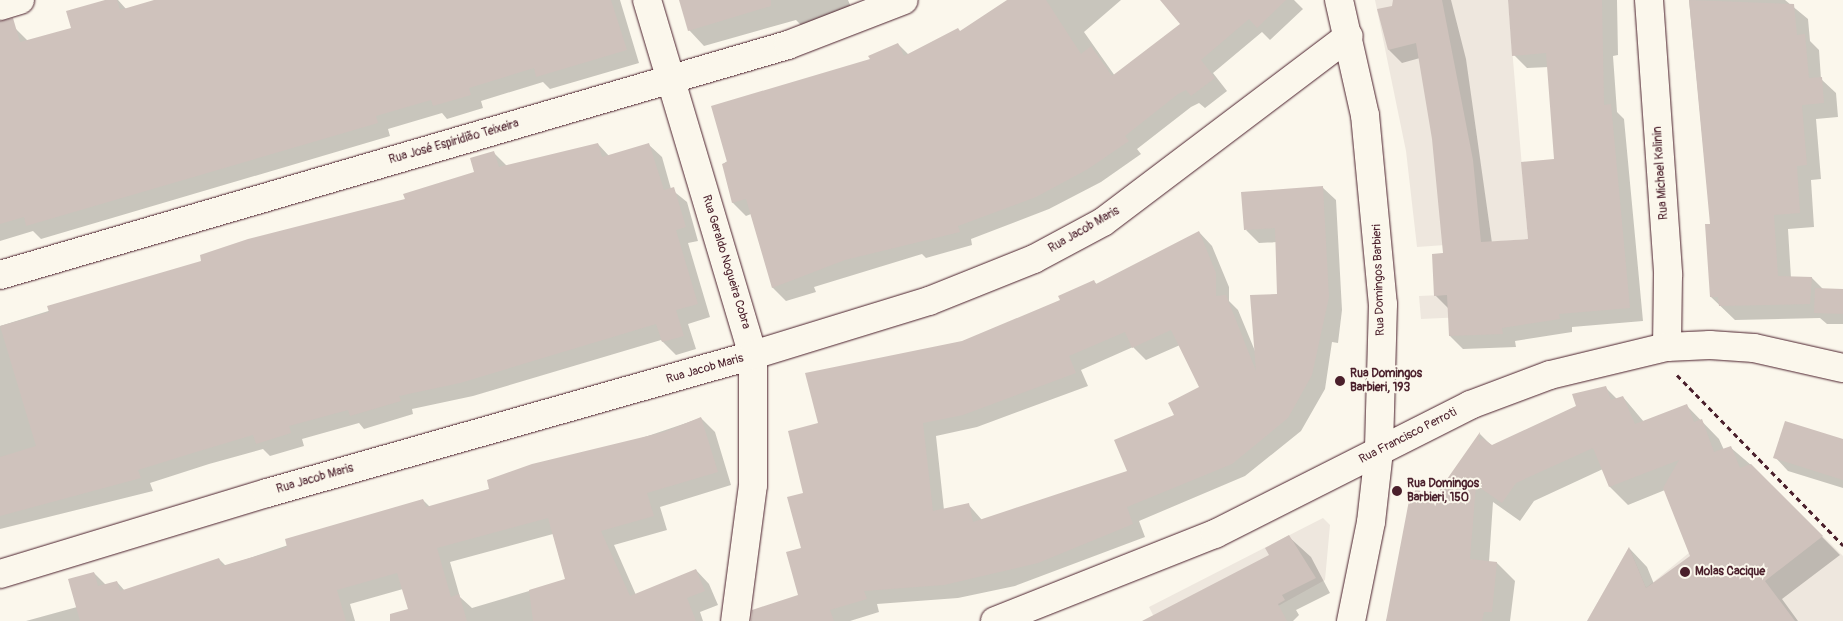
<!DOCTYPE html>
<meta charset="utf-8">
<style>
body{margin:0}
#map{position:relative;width:1843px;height:621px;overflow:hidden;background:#fbf7ec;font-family:Pangolin,sans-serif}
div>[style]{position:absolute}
.built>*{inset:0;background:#eee7de}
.shadow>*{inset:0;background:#0003}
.building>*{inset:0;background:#cfc2bc}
.path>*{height:3px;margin-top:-1.5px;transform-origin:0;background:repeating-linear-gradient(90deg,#4a1f2b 0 5px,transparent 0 9px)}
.roads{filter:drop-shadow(0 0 1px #4a1f2b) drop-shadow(0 0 1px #4a1f2b)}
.minor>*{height:28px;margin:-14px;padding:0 14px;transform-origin:14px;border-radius:14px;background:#fbf7ec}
.secondary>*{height:28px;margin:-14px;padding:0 14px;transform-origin:14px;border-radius:14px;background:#fbf7ec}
.dots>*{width:14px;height:14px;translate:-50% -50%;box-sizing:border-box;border:2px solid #fbf7ec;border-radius:50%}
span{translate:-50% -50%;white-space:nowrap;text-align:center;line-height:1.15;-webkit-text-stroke:4px #fbf7ec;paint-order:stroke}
.street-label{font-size:12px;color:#4a1f2b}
.poi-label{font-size:12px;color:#4a1f2b;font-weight:700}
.left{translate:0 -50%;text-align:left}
</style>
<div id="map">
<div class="built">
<div style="clip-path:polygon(1375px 0,1508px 0,1528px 239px,1417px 247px,1406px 151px)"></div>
<div style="clip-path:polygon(1485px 293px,1486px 316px,1421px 319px,1419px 296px)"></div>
<div style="clip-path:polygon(1772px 485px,1843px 556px,1843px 621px,1587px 621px,1629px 547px,1646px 588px)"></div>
<div style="clip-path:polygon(1323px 518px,1330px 525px,1325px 580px,1251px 621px,1156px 621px,1149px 607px)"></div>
</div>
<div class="shadow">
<div style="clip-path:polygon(109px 0,118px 0,127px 10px,158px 0,620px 0,639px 63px,550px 89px,543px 82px,481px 101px,483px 108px,447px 119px,442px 113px,388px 129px,390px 136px,41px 239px,33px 231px,0 241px,0 32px,15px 28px,28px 41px,72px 29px)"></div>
<div style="clip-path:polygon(680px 0,848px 0,855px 17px,808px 32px,796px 20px,704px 46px,689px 30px)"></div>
<div style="clip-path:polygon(1010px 0,1121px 0,1084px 32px,1115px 76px,1181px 24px,1198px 0,1294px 0,1303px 9px,1270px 40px,1262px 32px,1213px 73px,1227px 91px,1205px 108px,1199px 103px,1191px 107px,1137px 149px,1141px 154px,1101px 182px,1049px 209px,971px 239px,972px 245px,926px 258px,922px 254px,814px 287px,816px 292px,786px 301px,773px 288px,751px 214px,746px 216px,733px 203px,723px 164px,898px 44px,909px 55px,960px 32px)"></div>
<div style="clip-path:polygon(1394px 0,1451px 0,1466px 59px,1492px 243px,1530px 240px,1556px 160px,1549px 67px,1527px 68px,1514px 55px,1509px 0,1617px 0,1618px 55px,1613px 56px,1617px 112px,1624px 119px,1643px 321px,1572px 327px,1572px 332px,1515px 341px,1516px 347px,1463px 349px,1450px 336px,1449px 309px,1435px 295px,1444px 254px,1433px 139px,1420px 58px,1402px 63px,1389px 50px)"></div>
<div style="clip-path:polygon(1689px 0,1785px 0,1808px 19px,1810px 41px,1819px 50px,1821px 79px,1836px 93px,1838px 117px,1816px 119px,1821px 179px,1811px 180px,1814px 227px,1788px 229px,1791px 278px,1812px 278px,1823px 289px,1843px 290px,1843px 324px,1827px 324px,1820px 318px,1735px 320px,1711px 297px,1711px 225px)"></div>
<div style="clip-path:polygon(598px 144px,609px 156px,648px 144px,662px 157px,671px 189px,687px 202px,698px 241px,688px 243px,710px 317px,688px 324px,696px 349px,676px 355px,661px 340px,473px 396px,412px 409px,413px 414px,364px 429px,359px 423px,302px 439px,304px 446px,270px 456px,263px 449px,209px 464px,150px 483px,153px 491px,0 529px,0 326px,406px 200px,476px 173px,494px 153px,507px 166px)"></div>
<div style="clip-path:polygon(evenodd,1322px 187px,1336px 200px,1342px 310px,1338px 343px,1332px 342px,1325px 389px,1301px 431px,1245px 476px,1139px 521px,1145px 537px,1015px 586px,958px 598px,877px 604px,879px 612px,850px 621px,778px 621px,799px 596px,820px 424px,962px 342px,1062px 301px,1094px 282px,1098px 285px,1199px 232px,1212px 246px,1229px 287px,1229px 301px,1238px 310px,1255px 351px,1278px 295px,1277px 242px,1259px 243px,1246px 230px,1322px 187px,1180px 345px,1200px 388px,1129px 472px,982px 520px,968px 504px,944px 510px,936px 436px,977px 427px,1088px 386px,1081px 370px,1133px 347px,1146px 360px,1180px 345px)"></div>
<div style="clip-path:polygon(1605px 387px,1617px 399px,1623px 397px,1644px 422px,1687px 406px,1719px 439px,1724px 450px,1730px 447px,1751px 465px,1840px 555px,1782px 599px,1798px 621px,1590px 621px,1630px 549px,1647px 567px,1654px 584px,1692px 557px,1665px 490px,1628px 505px,1610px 487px,1603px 469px,1534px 501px,1520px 521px,1493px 502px,1489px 562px,1497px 563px,1515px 581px,1510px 621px,1386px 621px,1438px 493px,1480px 434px,1492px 446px,1578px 406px)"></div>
<div style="clip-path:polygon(evenodd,701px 418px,715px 432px,731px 485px,660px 507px,667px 530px,614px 545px,636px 595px,696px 570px,709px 584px,718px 605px,700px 612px,703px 621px,412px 621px,403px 589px,350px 604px,355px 621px,26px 621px,77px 607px,94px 573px,106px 585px,117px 582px,125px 591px,219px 559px,226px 566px,423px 500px,430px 507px,491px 489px,701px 418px,553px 534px,566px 580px,472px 608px,460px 597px,450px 562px,553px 534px)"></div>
<div style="clip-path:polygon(1843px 441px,1843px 488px,1788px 471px,1775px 457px)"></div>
<div style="clip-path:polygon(1289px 537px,1311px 557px,1330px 593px,1296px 610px,1299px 615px,1293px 621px,1173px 621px,1271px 556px)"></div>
</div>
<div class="building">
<div style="clip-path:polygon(105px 0,117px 0,120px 10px,154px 0,611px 0,627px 50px,536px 77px,534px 68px,469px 88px,471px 95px,433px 106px,431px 100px,376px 116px,378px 123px,26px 226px,24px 217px,0 224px,0 21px,13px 18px,20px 42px,71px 28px,66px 11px)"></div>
<div style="clip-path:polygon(679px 0,771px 0,771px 6px,688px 31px)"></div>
<div style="clip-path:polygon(1007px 0,1046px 0,1081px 54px,1091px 46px,1112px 76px,1180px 24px,1160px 0,1286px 0,1257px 28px,1249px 19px,1201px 60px,1215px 78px,1191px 96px,1186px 90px,1178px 94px,1125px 136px,1129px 141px,1088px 169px,1036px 197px,958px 226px,960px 232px,845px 260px,772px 288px,746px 199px,732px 203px,722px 164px,727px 162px,711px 106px,870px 59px,868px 56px,898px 43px,904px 56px,958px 28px,960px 31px)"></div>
<div style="clip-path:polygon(1393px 0,1442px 0,1473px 160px,1481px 242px,1528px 239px,1521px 162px,1554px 159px,1546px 53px,1512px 56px,1508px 0,1602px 0,1604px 105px,1611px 104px,1630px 308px,1559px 314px,1560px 319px,1502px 328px,1503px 334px,1449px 336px,1447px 295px,1434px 296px,1432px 254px,1443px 253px,1432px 139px,1416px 43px,1388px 50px,1377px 9px,1392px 6px)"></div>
<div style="clip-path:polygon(1689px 0,1794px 4px,1797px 35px,1805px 34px,1809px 78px,1822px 77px,1824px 103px,1802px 105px,1807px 165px,1797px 166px,1800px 213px,1774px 215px,1778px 276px,1812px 277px,1810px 304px,1719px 306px,1718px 297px,1710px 297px,1705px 224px,1710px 224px)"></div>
<div style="clip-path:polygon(598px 143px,602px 157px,649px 143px,664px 190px,674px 187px,686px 227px,676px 230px,698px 304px,676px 310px,684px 336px,662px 342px,656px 324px,460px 383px,399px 396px,401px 401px,350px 416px,348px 410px,289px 426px,291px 433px,256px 444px,253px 435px,196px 452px,138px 470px,141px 478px,0 516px,0 457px,36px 446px,0 326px,49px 312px,47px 306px,201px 261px,200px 255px,248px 239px,405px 199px,403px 194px,474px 172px,470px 158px,494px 151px,499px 167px)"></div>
<div style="clip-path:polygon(evenodd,1323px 186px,1329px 297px,1312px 375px,1288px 418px,1232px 464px,1127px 507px,1133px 524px,1038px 563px,944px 585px,864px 591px,867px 599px,830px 610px,834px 621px,751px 621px,752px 610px,798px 595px,786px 552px,801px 548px,787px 497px,803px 493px,788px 431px,818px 423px,805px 373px,962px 341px,1060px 300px,1058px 296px,1094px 280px,1096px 284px,1199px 231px,1216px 273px,1216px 296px,1226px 295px,1256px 371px,1250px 295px,1277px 294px,1275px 228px,1244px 230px,1241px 192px,1323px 186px,1171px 330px,1199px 387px,1168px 403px,1174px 415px,1114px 440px,1127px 471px,973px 522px,969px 503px,933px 511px,923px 423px,963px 415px,1076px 373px,1069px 356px,1125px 332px,1132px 348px,1171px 330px)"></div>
<div style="clip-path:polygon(1815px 288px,1843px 289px,1843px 314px,1814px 313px)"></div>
<div style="clip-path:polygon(1606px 386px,1611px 400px,1623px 396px,1635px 424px,1687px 404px,1694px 422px,1702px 419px,1714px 452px,1731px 446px,1740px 468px,1751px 464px,1823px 536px,1765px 581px,1795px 621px,1587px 621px,1629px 547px,1646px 588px,1690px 556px,1663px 488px,1679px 460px,1609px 487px,1593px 448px,1516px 483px,1502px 503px,1476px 485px,1470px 559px,1497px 562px,1492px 612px,1484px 612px,1482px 621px,1386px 621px,1411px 490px,1438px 492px,1480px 432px,1479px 442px,1482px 438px,1492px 445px,1576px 406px,1572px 394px)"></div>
<div style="clip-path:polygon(701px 417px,718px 472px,647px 493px,654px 516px,601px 531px,630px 596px,696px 569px,705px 591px,687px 598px,696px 621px,533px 621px,529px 590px,565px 579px,548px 518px,437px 548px,451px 597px,459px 594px,467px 621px,390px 621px,390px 614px,408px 609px,397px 573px,337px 590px,346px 621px,80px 621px,68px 579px,94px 572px,98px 586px,117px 581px,120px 591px,219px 558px,222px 566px,287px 547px,285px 539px,423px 499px,426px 507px,489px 489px,487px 480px,532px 464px,664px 432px)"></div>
<div style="clip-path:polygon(1785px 421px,1843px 439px,1843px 480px,1773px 458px)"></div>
<div style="clip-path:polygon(1289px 535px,1316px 578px,1282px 595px,1285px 600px,1278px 604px,1287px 621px,1142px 621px,1269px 555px,1265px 548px)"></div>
</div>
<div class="path">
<div style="left:1677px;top:375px;width:238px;rotate:45.7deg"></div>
</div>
<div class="roads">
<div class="minor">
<div style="left:647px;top:0;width:370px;rotate:73.4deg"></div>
<div style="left:753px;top:355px;width:130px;rotate:90deg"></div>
<div style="left:753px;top:485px;width:137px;rotate:97.5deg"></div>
<div style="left:1649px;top:0;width:276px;rotate:86deg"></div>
<div style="left:1668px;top:275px;width:72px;rotate:90.8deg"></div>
<div style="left:0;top:275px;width:821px;rotate:-16.27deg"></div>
<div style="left:788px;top:45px;width:124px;rotate:-21.2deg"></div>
<div style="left:0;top:574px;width:279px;rotate:-16.9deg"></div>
<div style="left:267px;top:493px;width:505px;rotate:-15.85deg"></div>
<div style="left:753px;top:355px;width:184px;rotate:-17.1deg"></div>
<div style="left:929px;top:301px;width:113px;rotate:-21.8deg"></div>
<div style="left:1034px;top:259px;width:78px;rotate:-28.2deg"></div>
<div style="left:1103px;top:222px;width:308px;rotate:-37.1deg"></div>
<div style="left:995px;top:621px;width:237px;rotate:-21.6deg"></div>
<div style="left:1215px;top:534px;width:286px;rotate:-26.8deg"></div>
<div style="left:1470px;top:405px;width:85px;rotate:-20.6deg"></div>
<div style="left:1550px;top:375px;width:120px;rotate:-13.5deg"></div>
<div style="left:1667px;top:347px;width:43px;rotate:-2.7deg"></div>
<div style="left:1710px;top:345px;width:44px;rotate:3.9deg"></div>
<div style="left:1754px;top:348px;width:91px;rotate:12.7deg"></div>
</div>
<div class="secondary">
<div style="left:1339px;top:0;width:118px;rotate:77.3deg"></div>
<div style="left:1365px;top:115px;width:190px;rotate:84.6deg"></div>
<div style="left:1383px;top:304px;width:147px;rotate:91.6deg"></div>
<div style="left:1379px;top:451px;width:71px;rotate:96.4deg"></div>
<div style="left:1371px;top:522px;width:101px;rotate:101.4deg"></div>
<div style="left:0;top:6px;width:21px;rotate:-17deg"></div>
</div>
</div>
<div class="dots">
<div style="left:1340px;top:381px;background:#4a1f2b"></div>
<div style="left:1397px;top:491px;background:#4a1f2b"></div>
<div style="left:1685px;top:572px;background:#4a1f2b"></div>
</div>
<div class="street-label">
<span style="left:454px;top:142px;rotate:-16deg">Rua José Espiridião Teixeira</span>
<span style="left:1661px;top:173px;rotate:-94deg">Rua Michael Kalinin</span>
<span style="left:1084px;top:230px;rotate:-30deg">Rua Jacob Maris</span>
<span style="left:726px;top:262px;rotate:73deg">Rua Geraldo Nogueira Cobra</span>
<span style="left:1379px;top:280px;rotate:-92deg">Rua Domingos Barbieri</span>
<span style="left:705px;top:369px;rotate:-16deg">Rua Jacob Maris</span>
<span style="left:1408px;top:436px;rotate:-27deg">Rua Francisco Perroti</span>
<span style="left:315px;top:479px;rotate:-16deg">Rua Jacob Maris</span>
</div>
<div class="poi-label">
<span class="left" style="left:1350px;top:381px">Rua Domingos<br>Barbieri, 193</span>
<span class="left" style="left:1407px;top:491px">Rua Domingos<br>Barbieri, 150</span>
<span class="left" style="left:1695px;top:572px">Molas Cacique</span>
</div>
</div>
